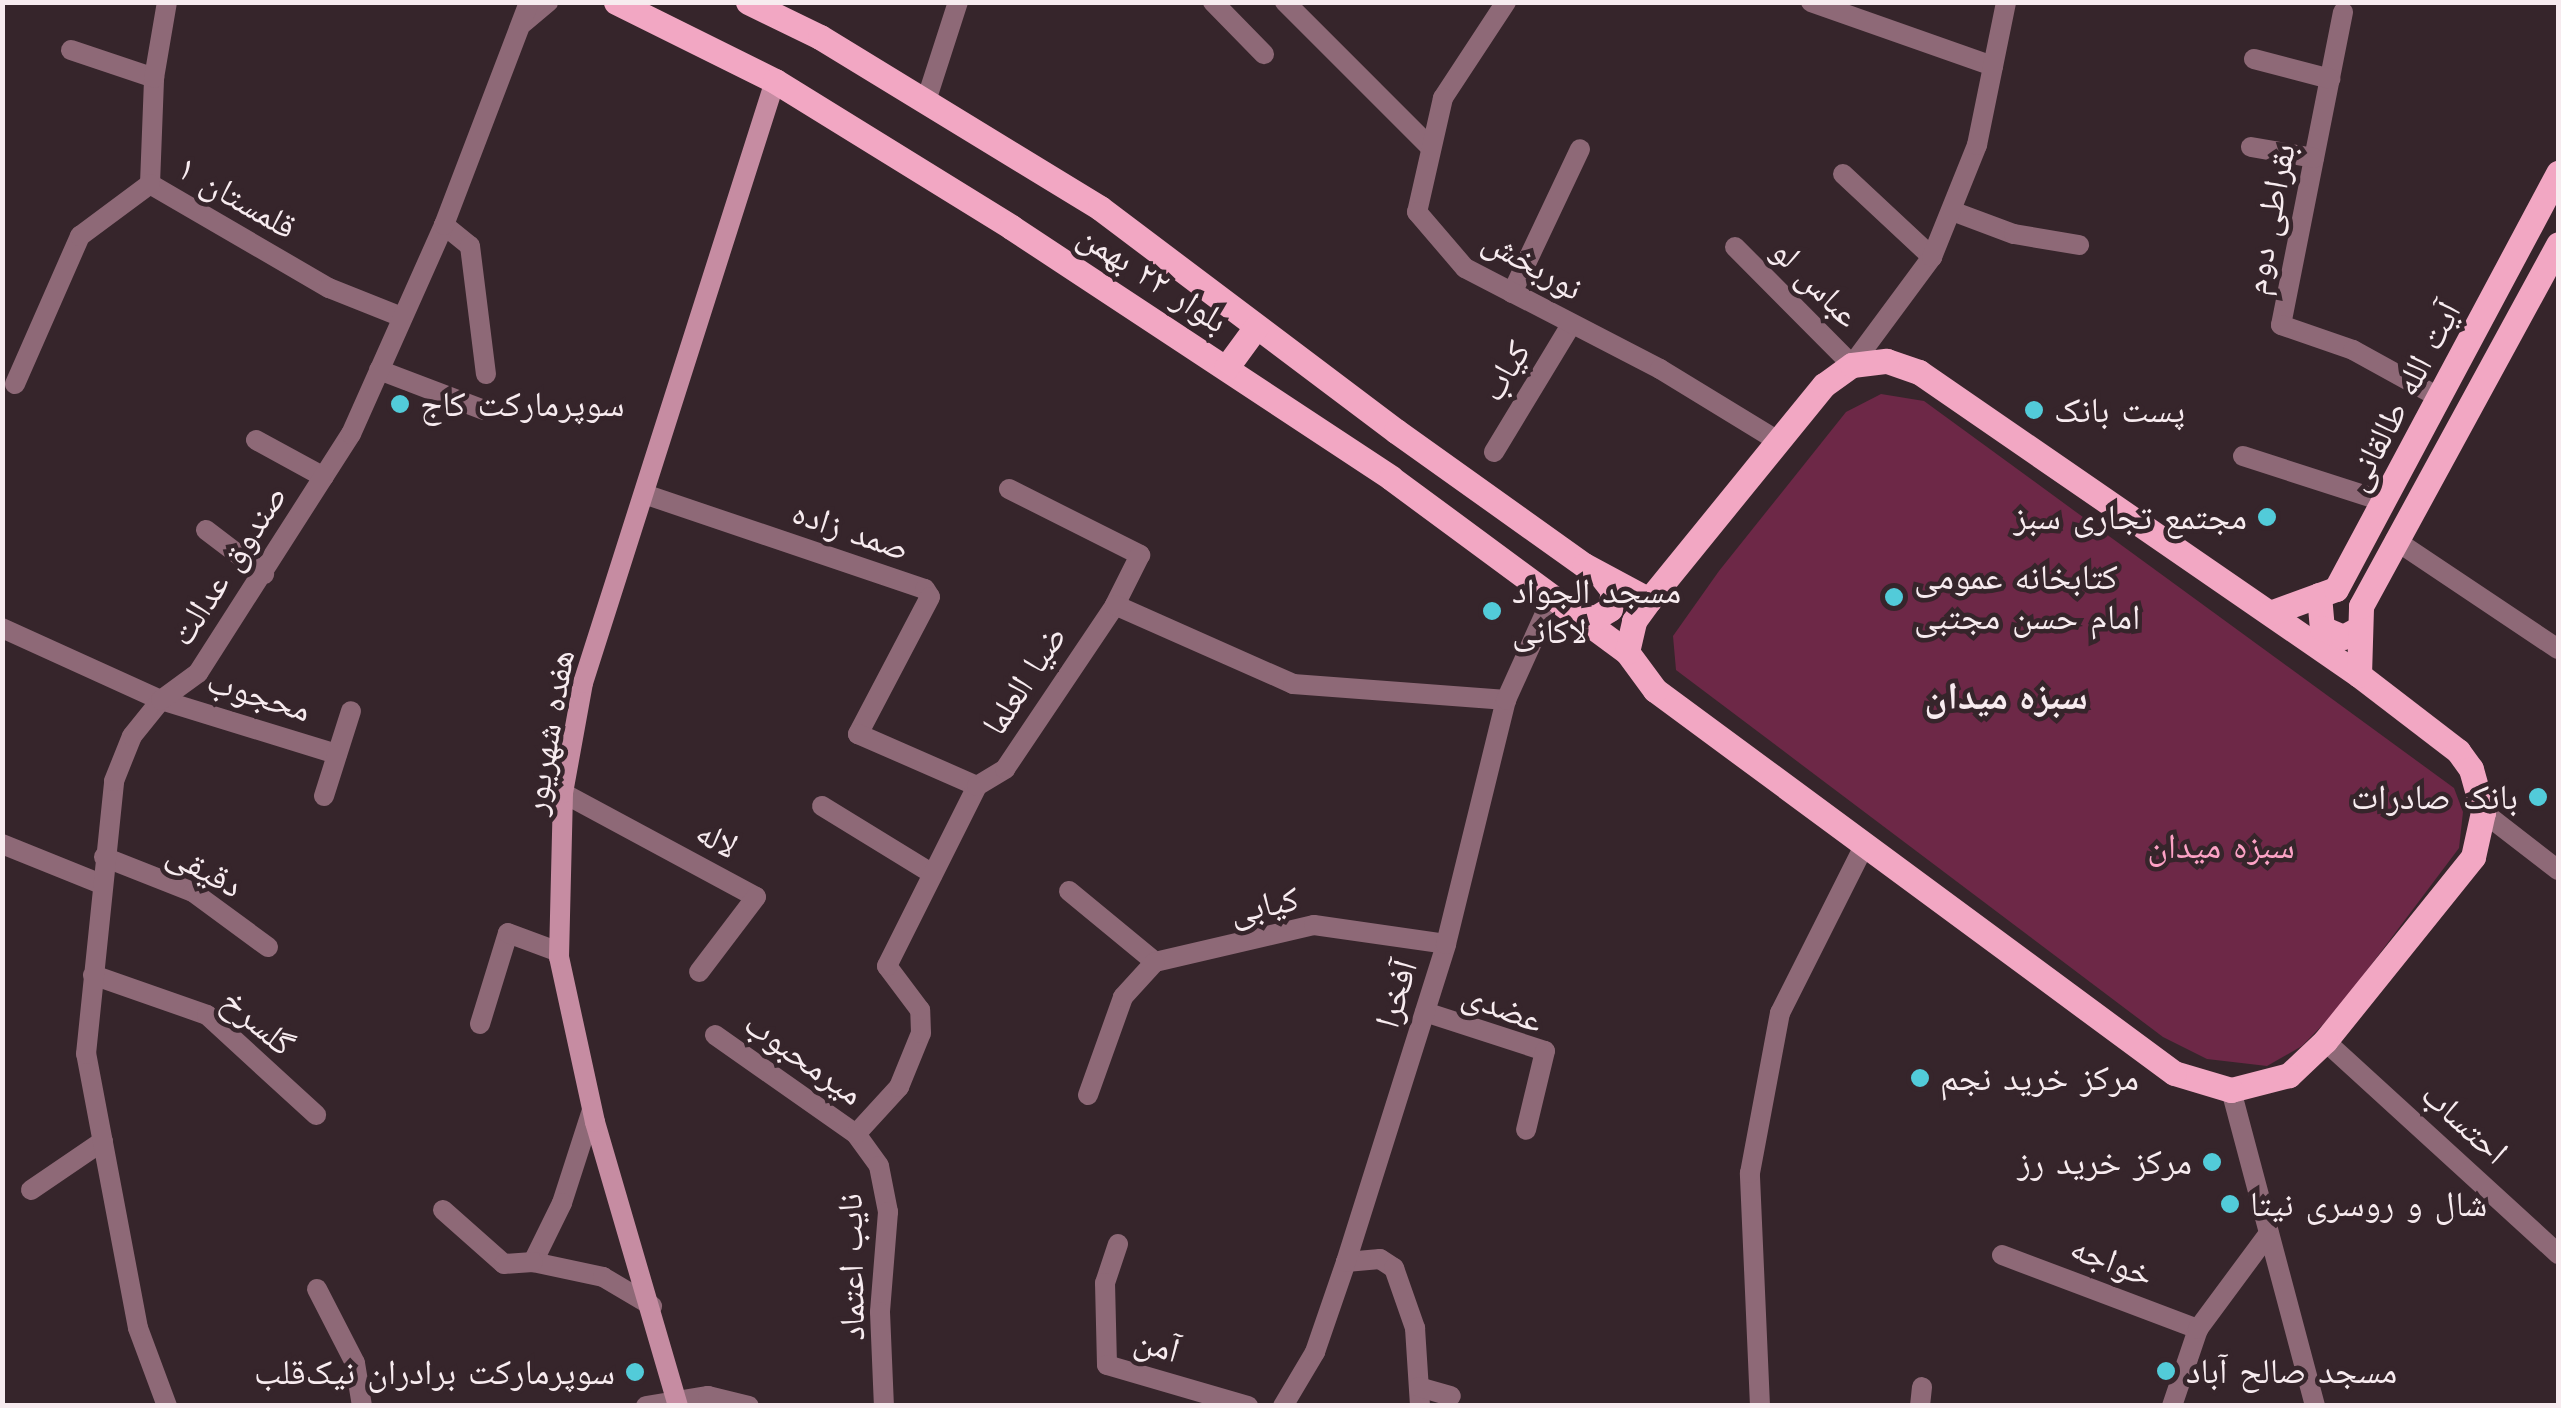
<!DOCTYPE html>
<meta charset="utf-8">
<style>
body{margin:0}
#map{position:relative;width:2561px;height:1408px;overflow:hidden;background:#36252b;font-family:"Work Sans","Noto Naskh Arabic",sans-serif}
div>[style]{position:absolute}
.green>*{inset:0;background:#6d2847}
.pedestrian>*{height:20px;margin:-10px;padding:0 10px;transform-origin:10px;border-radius:10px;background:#8e6977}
.minor>*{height:20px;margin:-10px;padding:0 10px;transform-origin:10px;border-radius:10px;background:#8e6977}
.tertiary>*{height:20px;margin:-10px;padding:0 10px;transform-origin:10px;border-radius:10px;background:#8e6977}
.secondary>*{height:20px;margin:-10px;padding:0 10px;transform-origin:10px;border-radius:10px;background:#c68ca2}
.primary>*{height:25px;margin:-12.5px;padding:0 12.5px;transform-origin:12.5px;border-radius:12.5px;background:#f2a7c3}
.dots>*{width:28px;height:28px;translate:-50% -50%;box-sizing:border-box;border:5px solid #36252b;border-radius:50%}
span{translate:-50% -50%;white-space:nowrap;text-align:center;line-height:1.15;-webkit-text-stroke:9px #36252b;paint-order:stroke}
.street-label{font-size:35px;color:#f7ebef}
.poi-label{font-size:35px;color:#f7ebef}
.left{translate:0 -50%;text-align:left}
.right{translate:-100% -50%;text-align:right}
.park-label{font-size:35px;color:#fca2c5}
.neighbourhood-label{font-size:38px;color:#f7ebef;font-weight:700}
.frame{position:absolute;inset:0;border:5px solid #f7ebef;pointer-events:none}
</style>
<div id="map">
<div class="green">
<div style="clip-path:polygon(1881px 394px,1924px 401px,2454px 788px,2463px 812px,2459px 848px,2338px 1009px,2302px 1046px,2267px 1066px,2207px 1059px,2163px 1037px,1676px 670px,1673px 636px,1719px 571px,1846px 412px)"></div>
</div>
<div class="pedestrian">
<div style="left:2231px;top:1090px;width:327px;rotate:75.1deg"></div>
</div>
<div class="minor">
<div style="left:1213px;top:2px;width:73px;rotate:45.6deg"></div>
<div style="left:1285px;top:2px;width:204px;rotate:45deg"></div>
<div style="left:1811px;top:2px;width:193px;rotate:19.4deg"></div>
<div style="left:2343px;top:12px;width:319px;rotate:101.2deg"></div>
<div style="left:2281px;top:325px;width:76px;rotate:19.1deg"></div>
<div style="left:2353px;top:350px;width:99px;rotate:28.9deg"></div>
<div style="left:523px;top:23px;width:33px;rotate:-40deg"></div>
<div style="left:71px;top:50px;width:88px;rotate:18.6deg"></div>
<div style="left:2254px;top:59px;width:79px;rotate:14.7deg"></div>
<div style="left:2251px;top:147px;width:64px;rotate:9.9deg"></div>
<div style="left:1843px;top:174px;width:122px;rotate:43deg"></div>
<div style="left:150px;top:184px;width:207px;rotate:30.2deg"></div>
<div style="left:329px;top:288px;width:79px;rotate:21.7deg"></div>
<div style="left:150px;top:184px;width:106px;rotate:-87.8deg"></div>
<div style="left:154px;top:78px;width:77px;rotate:-80.3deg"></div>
<div style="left:1952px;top:211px;width:66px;rotate:20.4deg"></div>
<div style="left:2014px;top:234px;width:66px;rotate:9.6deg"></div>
<div style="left:444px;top:225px;width:33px;rotate:39deg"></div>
<div style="left:470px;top:246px;width:129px;rotate:82.9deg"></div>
<div style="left:1735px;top:247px;width:166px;rotate:45.2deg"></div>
<div style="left:1512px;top:293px;width:159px;rotate:-64.7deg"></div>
<div style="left:379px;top:370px;width:112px;rotate:20.9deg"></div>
<div style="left:15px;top:384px;width:162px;rotate:-66.3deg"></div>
<div style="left:80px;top:236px;width:87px;rotate:-36.6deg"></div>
<div style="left:256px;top:440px;width:77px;rotate:28.6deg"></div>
<div style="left:1494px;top:452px;width:149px;rotate:-58.8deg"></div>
<div style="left:2243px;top:456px;width:149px;rotate:17.9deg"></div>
<div style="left:1009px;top:489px;width:147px;rotate:26.7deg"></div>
<div style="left:1140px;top:555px;width:56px;rotate:116.6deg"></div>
<div style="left:647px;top:495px;width:293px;rotate:18.7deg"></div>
<div style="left:925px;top:589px;width:9px;rotate:58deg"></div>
<div style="left:930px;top:597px;width:155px;rotate:117.7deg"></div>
<div style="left:858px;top:734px;width:130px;rotate:23.6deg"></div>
<div style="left:206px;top:530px;width:73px;rotate:37.2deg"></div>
<div style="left:2395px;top:540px;width:196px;rotate:33.8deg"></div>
<div style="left:2px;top:628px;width:175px;rotate:24.4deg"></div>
<div style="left:161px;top:700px;width:184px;rotate:17.1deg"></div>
<div style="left:563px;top:793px;width:219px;rotate:28.3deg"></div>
<div style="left:756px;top:897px;width:94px;rotate:127.2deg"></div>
<div style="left:324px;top:796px;width:89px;rotate:-72.4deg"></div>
<div style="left:822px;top:806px;width:130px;rotate:31.5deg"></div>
<div style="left:2483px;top:812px;width:95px;rotate:37.7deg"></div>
<div style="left:2px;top:844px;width:107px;rotate:22deg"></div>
<div style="left:104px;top:857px;width:96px;rotate:21.5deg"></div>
<div style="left:193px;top:892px;width:93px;rotate:36.3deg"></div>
<div style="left:1069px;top:891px;width:112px;rotate:39.5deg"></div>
<div style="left:1155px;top:962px;width:163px;rotate:-13.1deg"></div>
<div style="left:1314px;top:925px;width:133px;rotate:8.2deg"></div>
<div style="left:93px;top:975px;width:121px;rotate:19.3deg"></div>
<div style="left:207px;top:1015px;width:148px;rotate:42.5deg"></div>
<div style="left:1425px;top:1012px;width:126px;rotate:18deg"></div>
<div style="left:1545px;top:1051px;width:81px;rotate:103.5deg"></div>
<div style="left:480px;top:1024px;width:95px;rotate:-72.9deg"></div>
<div style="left:508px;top:933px;width:54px;rotate:20.4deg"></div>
<div style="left:715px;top:1035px;width:172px;rotate:35.1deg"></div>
<div style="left:856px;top:1134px;width:39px;rotate:54deg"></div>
<div style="left:879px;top:1166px;width:47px;rotate:78.9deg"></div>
<div style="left:888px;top:1212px;width:100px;rotate:94.6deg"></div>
<div style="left:880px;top:1312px;width:94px;rotate:87.6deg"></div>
<div style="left:2325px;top:1041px;width:316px;rotate:42.4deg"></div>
<div style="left:1088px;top:1095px;width:104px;rotate:-70.3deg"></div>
<div style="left:1123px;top:997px;width:47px;rotate:-47.6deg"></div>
<div style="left:592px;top:1110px;width:98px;rotate:107.9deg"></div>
<div style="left:562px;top:1203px;width:66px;rotate:116.2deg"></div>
<div style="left:533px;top:1262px;width:72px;rotate:12.1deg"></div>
<div style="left:603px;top:1277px;width:57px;rotate:30.6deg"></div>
<div style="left:856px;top:1134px;width:64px;rotate:-47.5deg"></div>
<div style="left:899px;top:1087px;width:58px;rotate:-67.8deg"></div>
<div style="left:921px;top:1033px;width:23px;rotate:-92deg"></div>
<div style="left:920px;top:1010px;width:55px;rotate:-126.9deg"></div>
<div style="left:887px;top:966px;width:201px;rotate:-63.4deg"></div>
<div style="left:977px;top:786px;width:33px;rotate:-31deg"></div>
<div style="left:1005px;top:769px;width:197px;rotate:-56.1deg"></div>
<div style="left:1115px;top:605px;width:195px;rotate:23.9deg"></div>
<div style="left:1293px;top:684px;width:214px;rotate:4.3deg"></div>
<div style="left:31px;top:1190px;width:87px;rotate:-34.2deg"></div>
<div style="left:443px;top:1210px;width:81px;rotate:41.5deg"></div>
<div style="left:504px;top:1264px;width:29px;rotate:-4deg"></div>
<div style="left:1118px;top:1244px;width:41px;rotate:108.4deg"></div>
<div style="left:1105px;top:1283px;width:82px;rotate:88.6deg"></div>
<div style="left:1107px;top:1365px;width:147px;rotate:16.2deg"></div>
<div style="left:2002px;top:1255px;width:210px;rotate:20.7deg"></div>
<div style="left:1346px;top:1262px;width:34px;rotate:-5deg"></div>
<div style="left:1380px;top:1259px;width:17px;rotate:33deg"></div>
<div style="left:1394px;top:1268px;width:64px;rotate:70.7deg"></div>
<div style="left:1415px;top:1328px;width:78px;rotate:86.3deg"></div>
<div style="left:317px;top:1289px;width:83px;rotate:62.8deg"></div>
<div style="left:355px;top:1363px;width:44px;rotate:80.8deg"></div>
<div style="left:1419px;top:1387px;width:33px;rotate:16deg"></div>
<div style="left:167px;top:1406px;width:83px;rotate:-110.4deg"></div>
<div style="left:138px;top:1328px;width:279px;rotate:-100.7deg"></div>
<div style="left:86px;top:1054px;width:274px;rotate:-84.1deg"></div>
<div style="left:114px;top:781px;width:48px;rotate:-68.2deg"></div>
<div style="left:132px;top:736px;width:46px;rotate:-51.1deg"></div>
<div style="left:161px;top:700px;width:46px;rotate:-36.1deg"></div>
<div style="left:198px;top:673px;width:284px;rotate:-57.4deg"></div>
<div style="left:351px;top:434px;width:229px;rotate:-66deg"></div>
<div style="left:444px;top:225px;width:239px;rotate:-69.1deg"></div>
<div style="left:646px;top:1406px;width:63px;rotate:-9.2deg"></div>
<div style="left:708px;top:1396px;width:42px;rotate:13.7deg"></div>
<div style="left:1283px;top:1406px;width:63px;rotate:-59.3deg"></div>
<div style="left:1315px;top:1352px;width:95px;rotate:-71deg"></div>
<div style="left:1346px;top:1262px;width:333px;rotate:-72.5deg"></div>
<div style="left:1446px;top:944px;width:251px;rotate:-76.2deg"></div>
<div style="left:1506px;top:700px;width:114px;rotate:-65.7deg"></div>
<div style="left:1760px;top:1406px;width:233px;rotate:-92.5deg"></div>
<div style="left:1750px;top:1173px;width:163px;rotate:-79.4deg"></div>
<div style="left:1780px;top:1013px;width:189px;rotate:-63.3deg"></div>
<div style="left:1920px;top:1406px;width:19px;rotate:-84deg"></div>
<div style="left:2172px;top:1406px;width:81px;rotate:-71.3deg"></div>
<div style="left:2198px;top:1329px;width:119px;rotate:-53.5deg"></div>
</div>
<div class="tertiary">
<div style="left:1506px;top:2px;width:115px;rotate:123.3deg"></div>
<div style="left:1443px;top:98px;width:117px;rotate:102.8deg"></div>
<div style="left:1417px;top:212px;width:74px;rotate:49.4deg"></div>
<div style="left:1465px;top:268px;width:220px;rotate:27.4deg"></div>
<div style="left:1660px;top:369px;width:138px;rotate:31.4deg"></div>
<div style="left:926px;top:101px;width:104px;rotate:-72.1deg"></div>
<div style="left:1852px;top:365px;width:134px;rotate:-53.5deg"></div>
<div style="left:1932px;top:257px;width:121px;rotate:-68.1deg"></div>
<div style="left:1977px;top:145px;width:146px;rotate:-78.5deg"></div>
</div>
<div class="secondary">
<div style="left:678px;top:1406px;width:296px;rotate:-106.3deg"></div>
<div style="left:595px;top:1122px;width:169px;rotate:-102.3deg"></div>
<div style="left:559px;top:957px;width:164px;rotate:-88.6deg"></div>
<div style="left:563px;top:793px;width:112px;rotate:-79.7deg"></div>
<div style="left:583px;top:683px;width:632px;rotate:-72.31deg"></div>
</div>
<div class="primary">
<div style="left:616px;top:2px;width:178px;rotate:26.4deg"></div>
<div style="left:775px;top:81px;width:278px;rotate:31.7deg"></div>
<div style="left:1011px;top:227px;width:455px;rotate:33.4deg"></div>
<div style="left:1391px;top:478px;width:293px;rotate:36.4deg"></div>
<div style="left:748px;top:2px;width:80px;rotate:25.9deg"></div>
<div style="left:820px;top:37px;width:328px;rotate:31.4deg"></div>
<div style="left:1100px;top:208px;width:371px;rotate:37deg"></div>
<div style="left:1396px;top:431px;width:231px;rotate:35.5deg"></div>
<div style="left:1584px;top:565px;width:74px;rotate:28.3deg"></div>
<div style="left:1887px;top:361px;width:34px;rotate:19deg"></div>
<div style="left:1919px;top:372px;width:534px;rotate:34.55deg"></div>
<div style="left:2359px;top:675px;width:125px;rotate:37.5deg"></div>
<div style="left:2458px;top:751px;width:22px;rotate:54deg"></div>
<div style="left:2471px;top:769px;width:45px;rotate:74.4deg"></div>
<div style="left:2483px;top:812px;width:46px;rotate:102.5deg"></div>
<div style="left:2473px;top:857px;width:236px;rotate:128.8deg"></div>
<div style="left:2325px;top:1041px;width:50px;rotate:136.6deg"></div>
<div style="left:2289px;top:1075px;width:60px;rotate:165.5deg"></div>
<div style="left:2231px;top:1090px;width:59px;rotate:-163.4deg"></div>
<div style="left:2174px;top:1073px;width:645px;rotate:-143.57deg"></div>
<div style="left:1655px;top:690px;width:47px;rotate:-126.4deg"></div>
<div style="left:1627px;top:652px;width:32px;rotate:-77deg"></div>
<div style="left:1634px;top:621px;width:26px;rotate:-54deg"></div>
<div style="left:1649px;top:600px;width:277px;rotate:-50.9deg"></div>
<div style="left:1824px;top:385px;width:34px;rotate:-36deg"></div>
<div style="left:1852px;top:365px;width:35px;rotate:-7deg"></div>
<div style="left:1226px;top:368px;width:51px;rotate:-53.8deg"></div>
<div style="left:2319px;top:595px;width:33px;rotate:85deg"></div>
<div style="left:2322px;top:628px;width:23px;rotate:23deg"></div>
<div style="left:2343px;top:637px;width:19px;rotate:-28deg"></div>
<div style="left:2270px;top:613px;width:70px;rotate:-20deg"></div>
<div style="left:2336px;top:589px;width:472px;rotate:-61.9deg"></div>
<div style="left:1577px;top:615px;width:18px;rotate:9deg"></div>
<div style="left:1595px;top:618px;width:17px;rotate:-31deg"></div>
<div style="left:1610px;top:609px;width:18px;rotate:-81deg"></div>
<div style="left:1613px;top:591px;width:18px;rotate:-128deg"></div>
<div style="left:2359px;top:675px;width:69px;rotate:-88.3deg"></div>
<div style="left:2361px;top:606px;width:412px;rotate:-61.4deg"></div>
</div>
<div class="dots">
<div style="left:400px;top:404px;background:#52cbd9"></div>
<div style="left:2034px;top:410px;background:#52cbd9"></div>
<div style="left:2267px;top:517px;background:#52cbd9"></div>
<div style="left:1894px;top:597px;background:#52cbd9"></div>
<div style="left:1492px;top:611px;background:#52cbd9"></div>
<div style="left:2538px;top:797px;background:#52cbd9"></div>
<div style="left:1920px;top:1078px;background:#52cbd9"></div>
<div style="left:2212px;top:1162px;background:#52cbd9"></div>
<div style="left:2230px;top:1204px;background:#52cbd9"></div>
<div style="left:2166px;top:1371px;background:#52cbd9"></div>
<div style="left:635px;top:1372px;background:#52cbd9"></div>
</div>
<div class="street-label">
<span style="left:237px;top:197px;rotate:30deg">قلمستان ۱</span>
<span style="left:2269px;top:219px;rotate:-79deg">بقراطی دوم</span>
<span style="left:1533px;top:264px;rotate:30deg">نوربخش</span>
<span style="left:1153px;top:278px;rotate:33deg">بلوار ۲۲ بهمن</span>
<span style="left:1816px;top:283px;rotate:45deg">عباس لو</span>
<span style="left:1505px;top:371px;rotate:-59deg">کیاب</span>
<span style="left:2402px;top:396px;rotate:-62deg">آیت الله طالقانی</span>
<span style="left:851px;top:530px;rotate:19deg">صمد زاده</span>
<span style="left:228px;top:565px;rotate:-57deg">صندوق عدالت</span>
<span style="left:1024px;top:680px;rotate:-57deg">ضیا العلما</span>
<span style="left:259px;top:695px;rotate:17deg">محجوب</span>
<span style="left:548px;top:732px;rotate:-80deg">هفده شهریور</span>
<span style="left:717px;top:839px;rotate:28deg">لاله</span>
<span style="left:205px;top:869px;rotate:29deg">دقیقی</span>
<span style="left:1264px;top:905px;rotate:-12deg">کیابی</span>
<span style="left:1396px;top:994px;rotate:-73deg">آفخرا</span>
<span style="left:1503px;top:1007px;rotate:21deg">عضدی</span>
<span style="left:258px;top:1022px;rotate:40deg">گلسرخ</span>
<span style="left:804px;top:1058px;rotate:35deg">میرمحبوب</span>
<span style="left:2465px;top:1123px;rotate:42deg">احتساب</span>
<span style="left:2112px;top:1261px;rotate:21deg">خواجه</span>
<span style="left:851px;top:1267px;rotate:-91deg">نایب اعتماد</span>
<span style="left:1157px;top:1345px;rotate:16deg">آمن</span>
</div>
<div class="poi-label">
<span class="left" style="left:420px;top:404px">سوپرمارکت کاج</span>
<span class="left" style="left:2054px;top:410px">پست بانک</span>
<span class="right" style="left:2247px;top:517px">مجتمع تجاری سبز</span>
<span class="left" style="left:1914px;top:597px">کتابخانه عمومی<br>امام حسن مجتبی</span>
<span class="left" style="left:1512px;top:611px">مسجد الجواد<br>لاکانی</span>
<span class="right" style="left:2518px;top:797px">بانک صادرات</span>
<span class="left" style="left:1940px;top:1078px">مرکز خرید نجم</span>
<span class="right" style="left:2192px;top:1162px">مرکز خرید رز</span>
<span class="left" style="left:2250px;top:1204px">شال و روسری نیتا</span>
<span class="left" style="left:2186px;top:1371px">مسجد صالح آباد</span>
<span class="right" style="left:615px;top:1372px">سوپرمارکت برادران نیک‌قلب</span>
</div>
<div class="park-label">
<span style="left:2221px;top:846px">سبزه میدان</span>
</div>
<div class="neighbourhood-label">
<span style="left:2006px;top:697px">سبزه میدان</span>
</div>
<div class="frame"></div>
</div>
